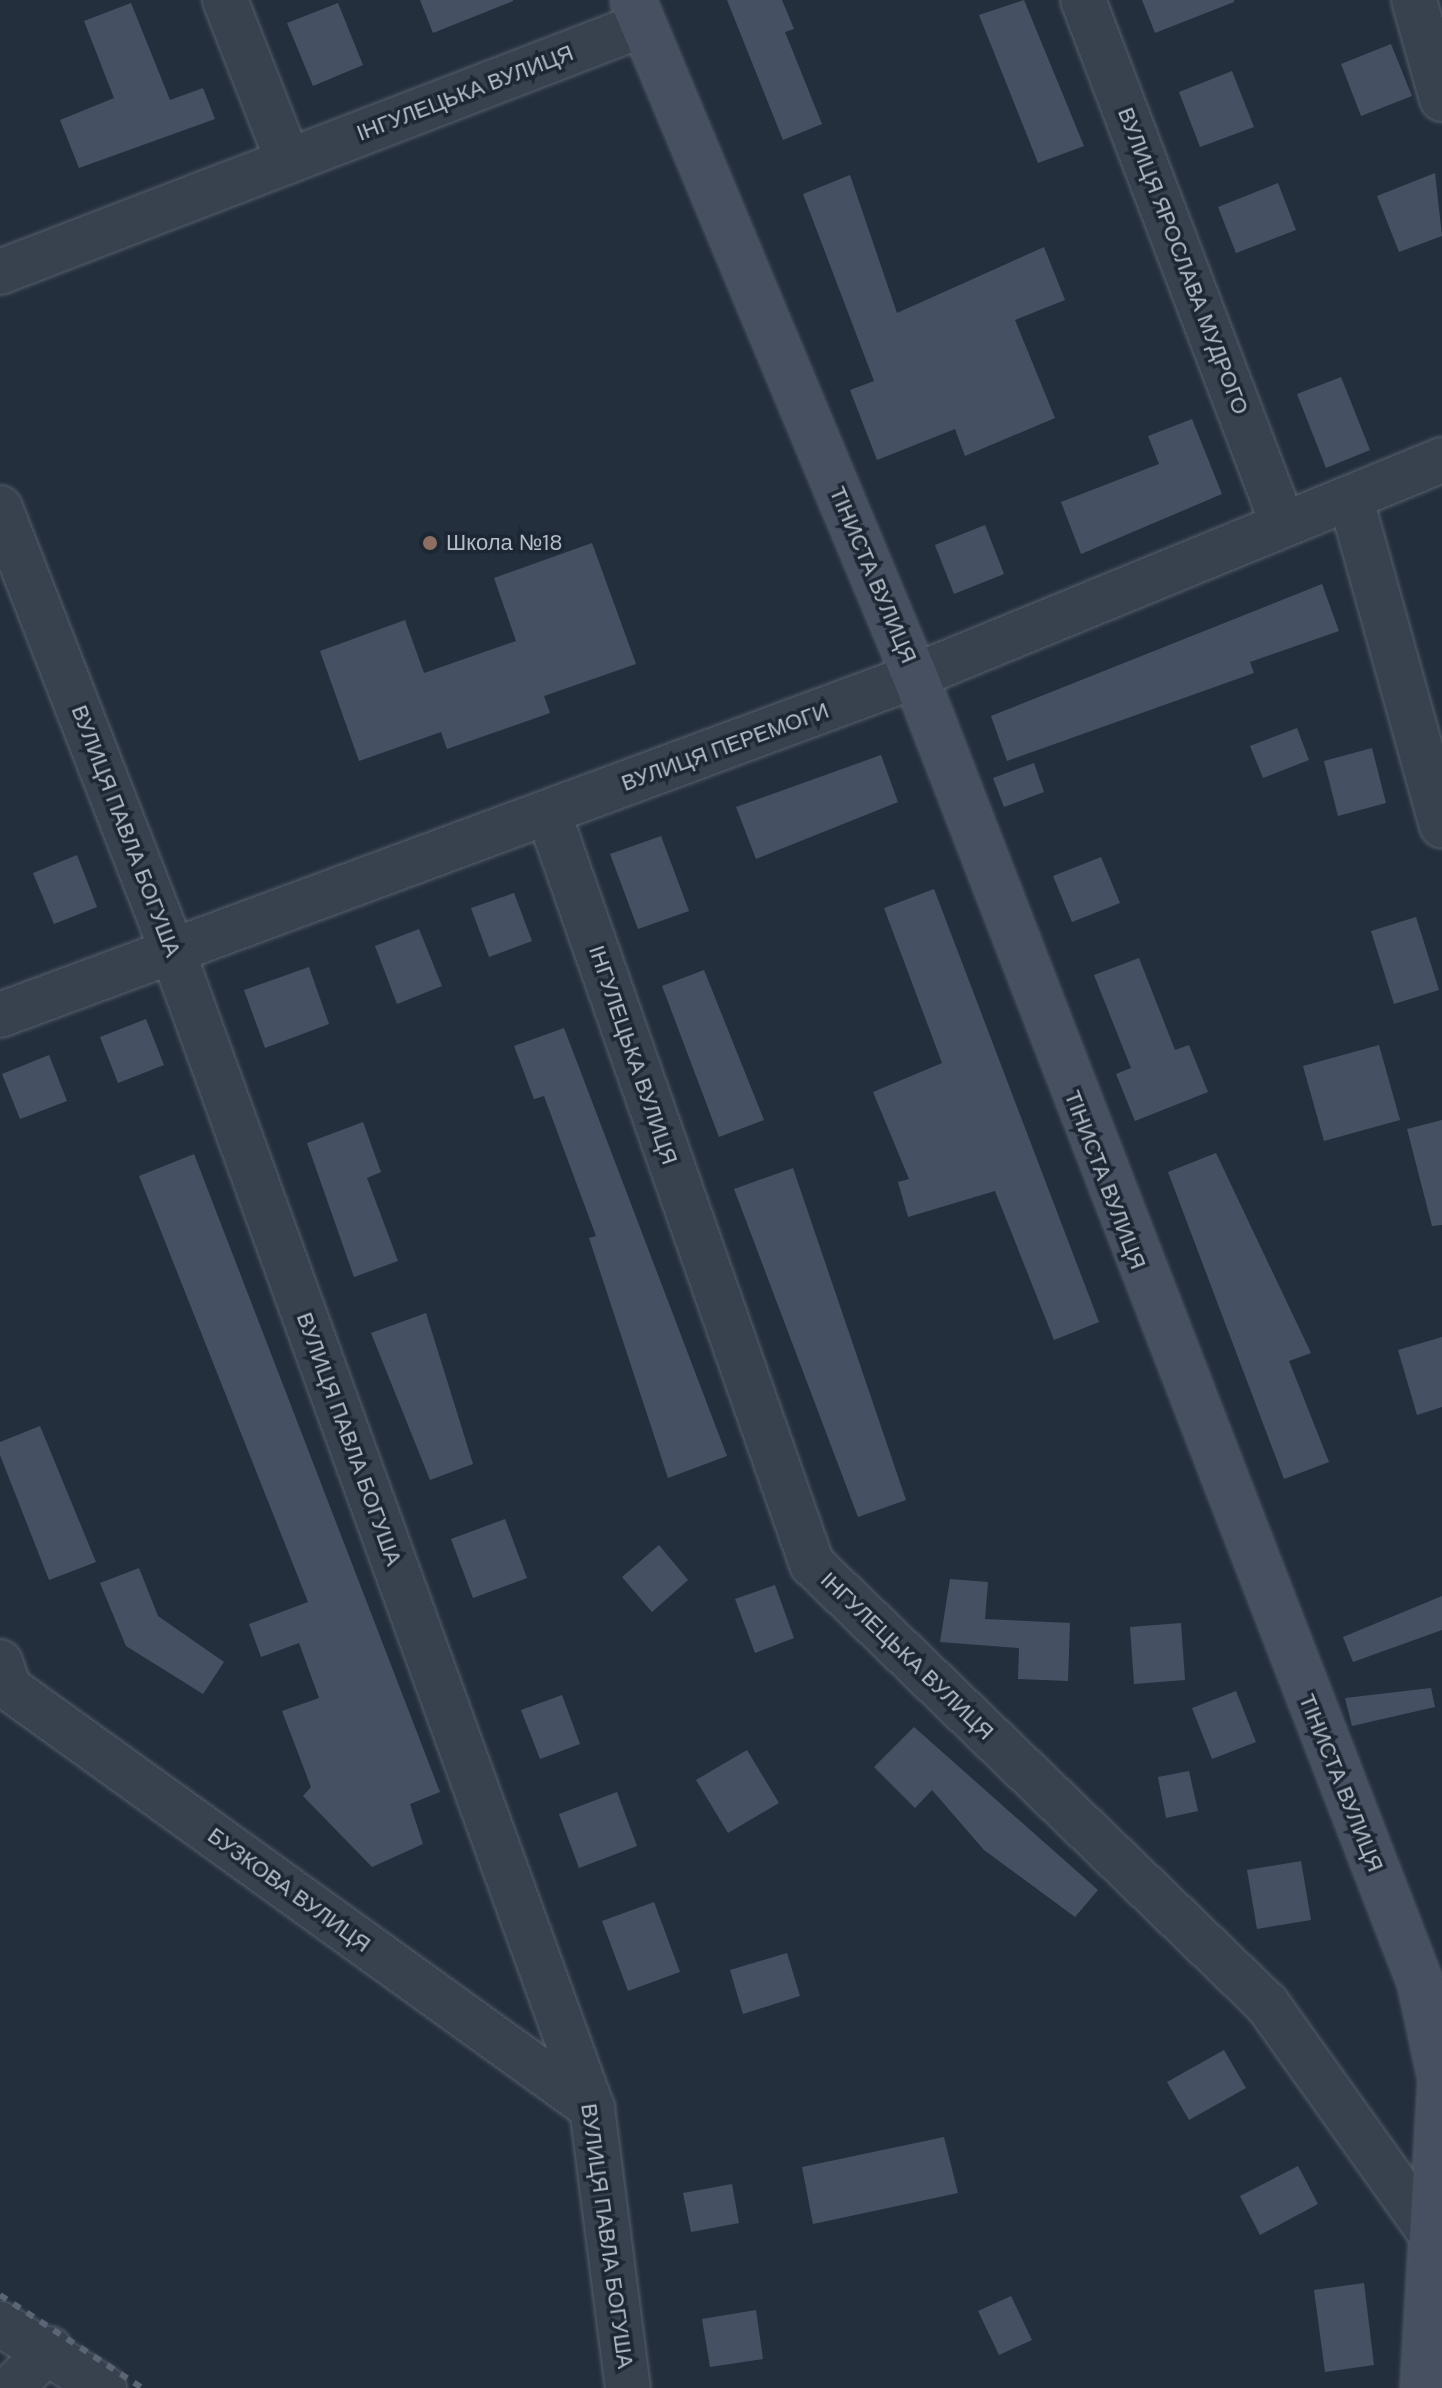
<!DOCTYPE html>
<meta charset="utf-8">
<style>
body{margin:0}
#map{position:relative;width:1442px;height:2388px;overflow:hidden;background:#242f3e;font-family:"DM Sans",sans-serif}
div>[style]{position:absolute}
.building>*{inset:0;background:#455162}
.roads{filter:drop-shadow(0 0 2px #565f6c) drop-shadow(0 0 2px #565f6c)}
.street>*{height:44px;margin:-22px;padding:0 22px;transform-origin:22px;border-radius:22px;background:#38414e}
.secondary>*{height:44px;margin:-22px;padding:0 22px;transform-origin:22px;border-radius:22px;background:#465061}
.rail>*{height:6px;margin-top:-3px;transform-origin:0;background:repeating-linear-gradient(90deg,#5a6575 0 8px,transparent 0 16px)}
.dots>*{width:22px;height:22px;translate:-50% -50%;box-sizing:border-box;border:4px solid #1d2633;border-radius:50%}
span{translate:-50% -50%;white-space:nowrap;text-align:center;line-height:1.15;-webkit-text-stroke:7px #1d2633;paint-order:stroke}
.street-label{font-size:22px;color:#b4bcc9}
.poi-label{font-size:22px;color:#b4bcc9}
.left{translate:0 -50%;text-align:left}
</style>
<div id="map">
<div class="building">
<div style="clip-path:polygon(420px 0,513px 0,513px 1px,433px 33px)"></div>
<div style="clip-path:polygon(727px 0,782px 0,794px 29px,785px 32px,822px 124px,783px 140px)"></div>
<div style="clip-path:polygon(1024px 0,1084px 146px,1038px 163px,979px 15px)"></div>
<div style="clip-path:polygon(1142px 0,1234px 0,1234px 2px,1155px 33px)"></div>
<div style="clip-path:polygon(131px 3px,170px 100px,203px 88px,215px 119px,79px 168px,60px 120px,114px 98px,84px 21px)"></div>
<div style="clip-path:polygon(338px 3px,363px 65px,313px 86px,287px 23px)"></div>
<div style="clip-path:polygon(1391px 44px,1412px 96px,1361px 116px,1341px 64px)"></div>
<div style="clip-path:polygon(1232px 71px,1254px 127px,1200px 147px,1179px 92px)"></div>
<div style="clip-path:polygon(1435px 173px,1442px 236px,1399px 252px,1377px 196px)"></div>
<div style="clip-path:polygon(850px 175px,897px 313px,1044px 247px,1065px 300px,1015px 320px,1055px 418px,965px 456px,955px 429px,877px 460px,850px 390px,874px 381px,803px 194px)"></div>
<div style="clip-path:polygon(1278px 183px,1296px 230px,1236px 253px,1218px 207px)"></div>
<div style="clip-path:polygon(1341px 377px,1370px 450px,1326px 468px,1297px 394px)"></div>
<div style="clip-path:polygon(1192px 419px,1222px 494px,1081px 554px,1061px 502px,1159px 464px,1148px 436px)"></div>
<div style="clip-path:polygon(985px 525px,1004px 574px,954px 594px,935px 545px)"></div>
<div style="clip-path:polygon(592px 543px,636px 664px,544px 696px,550px 713px,447px 749px,441px 732px,359px 761px,320px 651px,405px 620px,424px 673px,516px 641px,494px 578px)"></div>
<div style="clip-path:polygon(1322px 584px,1339px 631px,1250px 662px,1254px 673px,1007px 761px,991px 716px)"></div>
<div style="clip-path:polygon(1297px 728px,1309px 760px,1263px 778px,1250px 746px)"></div>
<div style="clip-path:polygon(1372px 748px,1386px 803px,1338px 816px,1324px 761px)"></div>
<div style="clip-path:polygon(881px 755px,898px 802px,756px 859px,736px 807px)"></div>
<div style="clip-path:polygon(1034px 763px,1044px 792px,1004px 807px,993px 778px)"></div>
<div style="clip-path:polygon(661px 836px,689px 911px,638px 929px,610px 854px)"></div>
<div style="clip-path:polygon(77px 855px,97px 907px,54px 924px,33px 873px)"></div>
<div style="clip-path:polygon(1101px 857px,1120px 903px,1072px 922px,1053px 876px)"></div>
<div style="clip-path:polygon(934px 889px,1099px 1322px,1054px 1340px,995px 1191px,908px 1217px,898px 1182px,909px 1179px,873px 1092px,942px 1063px,884px 908px)"></div>
<div style="clip-path:polygon(514px 893px,532px 941px,489px 957px,471px 908px)"></div>
<div style="clip-path:polygon(1416px 917px,1439px 990px,1394px 1004px,1371px 931px)"></div>
<div style="clip-path:polygon(419px 929px,442px 986px,397px 1004px,375px 946px)"></div>
<div style="clip-path:polygon(1139px 958px,1175px 1050px,1189px 1045px,1208px 1092px,1135px 1121px,1116px 1074px,1131px 1068px,1094px 975px)"></div>
<div style="clip-path:polygon(309px 967px,329px 1024px,265px 1048px,244px 990px)"></div>
<div style="clip-path:polygon(704px 970px,764px 1120px,719px 1137px,662px 986px)"></div>
<div style="clip-path:polygon(146px 1019px,164px 1065px,118px 1083px,100px 1037px)"></div>
<div style="clip-path:polygon(564px 1028px,727px 1456px,668px 1478px,589px 1238px,596px 1236px,544px 1096px,534px 1099px,514px 1046px)"></div>
<div style="clip-path:polygon(1379px 1045px,1400px 1120px,1324px 1141px,1303px 1066px)"></div>
<div style="clip-path:polygon(49px 1055px,67px 1101px,20px 1119px,2px 1074px)"></div>
<div style="clip-path:polygon(1442px 1120px,1442px 1225px,1432px 1226px,1407px 1129px)"></div>
<div style="clip-path:polygon(363px 1122px,381px 1172px,367px 1178px,398px 1261px,354px 1277px,307px 1143px)"></div>
<div style="clip-path:polygon(1216px 1153px,1311px 1353px,1289px 1361px,1329px 1462px,1284px 1479px,1168px 1172px)"></div>
<div style="clip-path:polygon(194px 1154px,440px 1792px,410px 1804px,423px 1844px,372px 1867px,303px 1796px,311px 1787px,282px 1711px,319px 1698px,299px 1643px,261px 1657px,249px 1624px,308px 1602px,139px 1176px)"></div>
<div style="clip-path:polygon(793px 1168px,906px 1500px,858px 1517px,734px 1189px)"></div>
<div style="clip-path:polygon(426px 1313px,473px 1464px,430px 1480px,371px 1333px)"></div>
<div style="clip-path:polygon(1442px 1337px,1442px 1407px,1417px 1415px,1398px 1350px)"></div>
<div style="clip-path:polygon(40px 1426px,96px 1562px,49px 1580px,0 1455px,0 1442px)"></div>
<div style="clip-path:polygon(505px 1519px,527px 1578px,473px 1598px,451px 1539px)"></div>
<div style="clip-path:polygon(659px 1545px,688px 1580px,652px 1612px,622px 1577px)"></div>
<div style="clip-path:polygon(139px 1568px,158px 1616px,224px 1662px,203px 1694px,126px 1646px,100px 1583px)"></div>
<div style="clip-path:polygon(950px 1579px,988px 1582px,985px 1619px,1070px 1623px,1068px 1681px,1018px 1679px,1019px 1648px,940px 1642px)"></div>
<div style="clip-path:polygon(775px 1585px,794px 1638px,755px 1653px,735px 1599px)"></div>
<div style="clip-path:polygon(1442px 1596px,1442px 1630px,1353px 1662px,1343px 1637px)"></div>
<div style="clip-path:polygon(1181px 1623px,1185px 1680px,1134px 1684px,1130px 1627px)"></div>
<div style="clip-path:polygon(1431px 1688px,1435px 1707px,1352px 1726px,1345px 1698px)"></div>
<div style="clip-path:polygon(1236px 1691px,1256px 1742px,1212px 1759px,1192px 1708px)"></div>
<div style="clip-path:polygon(562px 1695px,580px 1744px,540px 1759px,521px 1710px)"></div>
<div style="clip-path:polygon(914px 1727px,1098px 1890px,1075px 1917px,984px 1850px,932px 1790px,915px 1808px,874px 1767px)"></div>
<div style="clip-path:polygon(747px 1750px,779px 1803px,728px 1833px,696px 1780px)"></div>
<div style="clip-path:polygon(1189px 1771px,1198px 1811px,1166px 1818px,1158px 1777px)"></div>
<div style="clip-path:polygon(617px 1792px,637px 1846px,579px 1868px,559px 1814px)"></div>
<div style="clip-path:polygon(1301px 1861px,1311px 1920px,1257px 1929px,1247px 1870px)"></div>
<div style="clip-path:polygon(654px 1902px,680px 1972px,628px 1991px,602px 1921px)"></div>
<div style="clip-path:polygon(787px 1953px,800px 1996px,743px 2014px,730px 1970px)"></div>
<div style="clip-path:polygon(1224px 2050px,1246px 2088px,1189px 2120px,1167px 2082px)"></div>
<div style="clip-path:polygon(944px 2137px,958px 2193px,813px 2224px,802px 2167px)"></div>
<div style="clip-path:polygon(1298px 2166px,1318px 2204px,1260px 2235px,1240px 2196px)"></div>
<div style="clip-path:polygon(732px 2184px,739px 2223px,691px 2232px,683px 2193px)"></div>
<div style="clip-path:polygon(1364px 2283px,1374px 2365px,1325px 2372px,1314px 2290px)"></div>
<div style="clip-path:polygon(1011px 2296px,1032px 2340px,999px 2355px,978px 2311px)"></div>
<div style="clip-path:polygon(756px 2310px,763px 2359px,710px 2367px,702px 2319px)"></div>
</div>
<div class="roads">
<div class="street">
<div style="left:225px;top:0;width:173px;rotate:68.6deg"></div>
<div style="left:1083px;top:0;width:559px;rotate:69.13deg"></div>
<div style="left:1414px;top:0;width:103px;rotate:74.2deg"></div>
<div style="left:0;top:272px;width:688px;rotate:-21.04deg"></div>
<div style="left:1351px;top:500px;width:338px;rotate:74.4deg"></div>
<div style="left:0;top:508px;width:471px;rotate:68.7deg"></div>
<div style="left:171px;top:947px;width:1235px;rotate:70.07deg"></div>
<div style="left:592px;top:2108px;width:282px;rotate:82.7deg"></div>
<div style="left:548px;top:812px;width:797px;rotate:70.66deg"></div>
<div style="left:812px;top:1564px;width:633px;rotate:44.04deg"></div>
<div style="left:1267px;top:2004px;width:284px;rotate:54.5deg"></div>
<div style="left:0;top:1015px;width:976px;rotate:-20.33deg"></div>
<div style="left:915px;top:676px;width:570px;rotate:-22.29deg"></div>
<div style="left:0;top:1662px;width:28px;rotate:71deg"></div>
<div style="left:9px;top:1688px;width:719px;rotate:35.77deg"></div>
<div style="left:0;top:2324px;width:122px;rotate:31.6deg"></div>
<div style="left:11px;top:2388px;width:55px;rotate:-45deg"></div>
</div>
<div class="secondary">
<div style="left:633px;top:0;width:732px;rotate:67.36deg"></div>
<div style="left:915px;top:676px;width:1400px;rotate:68.86deg"></div>
<div style="left:1420px;top:1982px;width:99px;rotate:77.8deg"></div>
<div style="left:1441px;top:2079px;width:310px;rotate:93.3deg"></div>
</div>
</div>
<div class="rail">
<div style="left:0;top:2295px;width:170px;rotate:33.2deg"></div>
</div>
<div class="dots">
<div style="left:430px;top:543px;background:#8d6e63"></div>
</div>
<div class="street-label">
<span style="left:465px;top:93px;rotate:-21deg">ІНГУЛЕЦЬКА ВУЛИЦЯ</span>
<span style="left:1183px;top:261px;rotate:69deg">ВУЛИЦЯ ЯРОСЛАВА МУДРОГО</span>
<span style="left:873px;top:575px;rotate:67deg">ТІНИСТА ВУЛИЦЯ</span>
<span style="left:725px;top:747px;rotate:-20deg">ВУЛИЦЯ ПЕРЕМОГИ</span>
<span style="left:126px;top:831px;rotate:69deg">ВУЛИЦЯ ПАВЛА БОГУША</span>
<span style="left:633px;top:1055px;rotate:71deg">ІНГУЛЕЦЬКА ВУЛИЦЯ</span>
<span style="left:1105px;top:1180px;rotate:69deg">ТІНИСТА ВУЛИЦЯ</span>
<span style="left:349px;top:1439px;rotate:70deg">ВУЛИЦЯ ПАВЛА БОГУША</span>
<span style="left:907px;top:1656px;rotate:44deg">ІНГУЛЕЦЬКА ВУЛИЦЯ</span>
<span style="left:1341px;top:1783px;rotate:68deg">ТІНИСТА ВУЛИЦЯ</span>
<span style="left:289px;top:1890px;rotate:36deg">БУЗКОВА ВУЛИЦЯ</span>
<span style="left:607px;top:2236px;rotate:82deg">ВУЛИЦЯ ПАВЛА БОГУША</span>
</div>
<div class="poi-label">
<span class="left" style="left:446px;top:543px">Школа №18</span>
</div>
</div>
